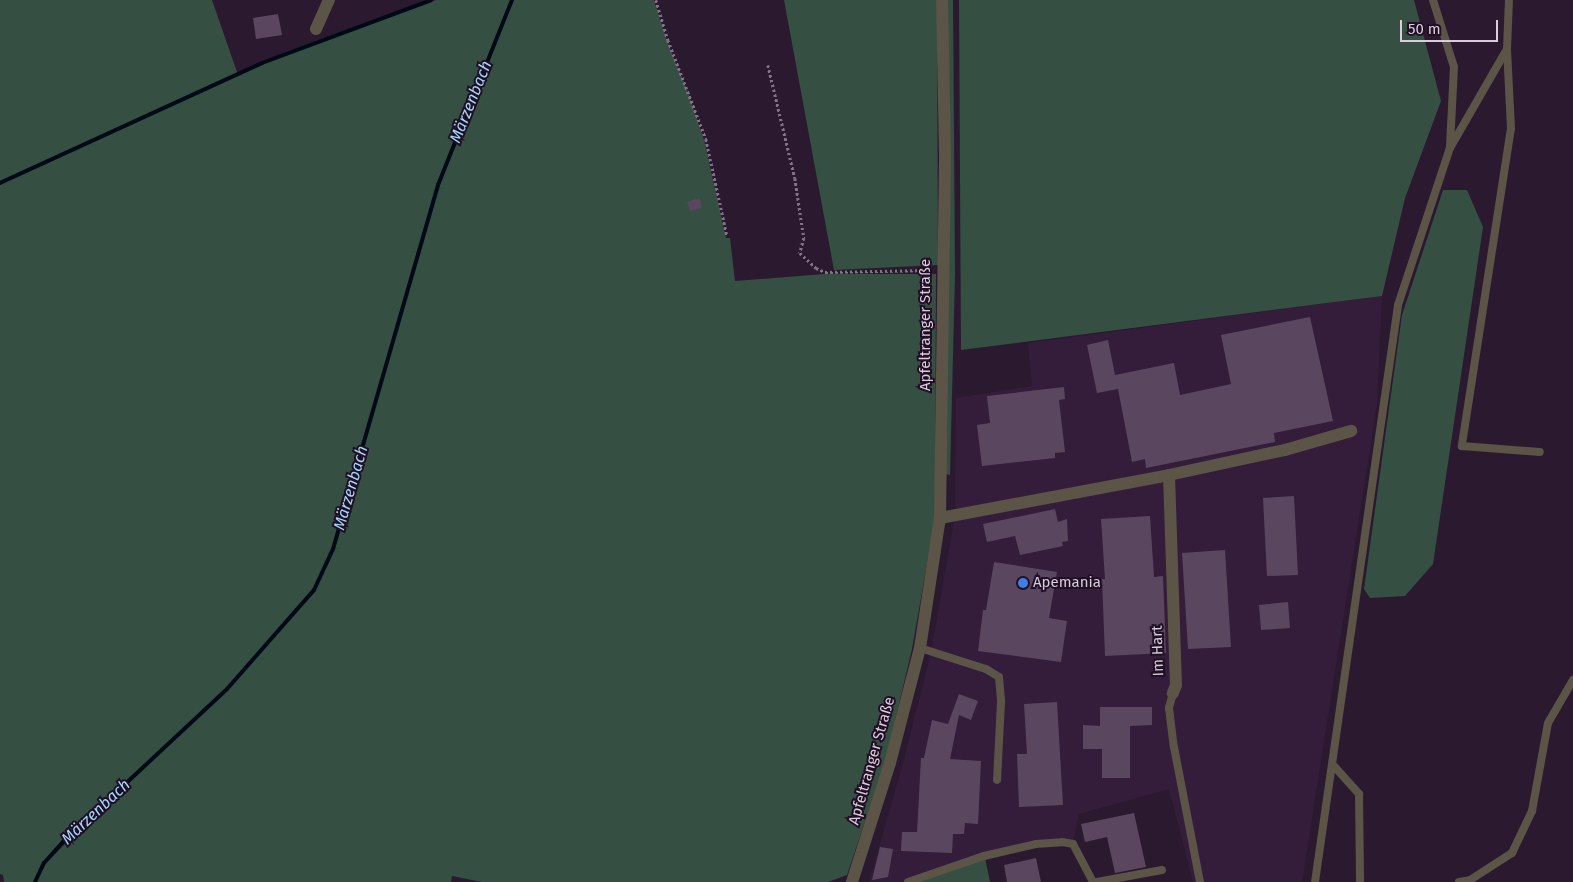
<!DOCTYPE html>
<meta charset="utf-8">
<style>
body{margin:0}
#map{position:relative;width:1573px;height:882px;overflow:hidden;background:#2b1930;font-family:"Fira Sans",sans-serif}
div>[style]{position:absolute}
.built>*{inset:0;background:#341d3a}
.green>*{inset:0;background:#355042}
.stream>*{height:4px;margin:-2px;padding:0 2px;transform-origin:2px;border-radius:2px;background:#000916}
.building>*{inset:0;background:#5b4660}
.path>*{height:2.5px;margin-top:-1.25px;transform-origin:0;background:repeating-linear-gradient(90deg,#827386 0 2.5px,transparent 0 5px)}
.service>*{height:8px;margin:-4px;padding:0 4px;transform-origin:4px;border-radius:4px;background:#5b5447}
.minor>*{height:12px;margin:-6px;padding:0 6px;transform-origin:6px;border-radius:6px;background:#5b5447}
.tertiary>*{height:12px;margin:-6px;padding:0 6px;transform-origin:6px;border-radius:6px;background:#5b5447}
.dots>*{width:14px;height:14px;translate:-50% -50%;box-sizing:border-box;border:2px solid #210f25;border-radius:50%}
span{translate:-50% -50%;white-space:nowrap;text-align:center;line-height:1.15;-webkit-text-stroke:4px #210f25;paint-order:stroke}
.street-label{font-size:15px;color:#d9ccdc}
.poi-label{font-size:15px;color:#d9ccdc}
.left{translate:0 -50%;text-align:left}
.water-label{font-size:16px;color:#a2d9fb;font-style:italic}
.scale{position:absolute;left:1400px;top:20px;width:98px;height:22px;box-sizing:border-box;border:2px solid #d9ccdc;border-top:0;padding-left:6px;font-size:15px;line-height:18px;white-space:nowrap;color:#d9ccdc;-webkit-text-stroke:4px #210f25;paint-order:stroke}
</style>
<div id="map">
<div class="built">
<div style="clip-path:polygon(1382px 296px,1377px 404px,1302px 882px,1193px 882px,1169px 789px,1079px 814px,1073px 842px,1062px 839px,959px 861px,902px 882px,869px 882px,902px 767px,931px 652px,955px 516px,956px 398px,1032px 386px,1028px 343px)"></div>
</div>
<div class="green">
<div style="clip-path:polygon(0 0,212px 0,238px 75px,262px 64px,436px 0,654px 0,667px 41px,688px 92px,704px 140px,726px 238px,730px 238px,735px 281px,824px 274px,936px 274px,935px 518px,912px 649px,885px 763px,847px 875px,828px 882px,482px 882px,452px 876px,451px 882px,36px 882px,46px 863px,99px 810px,98px 808px,43px 862px,34px 882px,4px 882px,3px 875px,0 874px)"></div>
<div style="clip-path:polygon(784px 0,937px 0,938px 265px,834px 270px)"></div>
<div style="clip-path:polygon(945px 0,953px 0,955px 275px,950px 475px,945px 474px)"></div>
<div style="clip-path:polygon(959px 0,1414px 0,1441px 101px,1405px 198px,1382px 296px,961px 350px)"></div>
<div style="clip-path:polygon(1443px 190px,1467px 190px,1483px 227px,1433px 564px,1405px 596px,1370px 598px,1364px 589px,1402px 315px)"></div>
<div style="clip-path:polygon(985px 858px,990px 882px,914px 882px)"></div>
</div>
<div class="stream">
<div style="left:0;top:183px;width:288px;rotate:-24.6deg"></div>
<div style="left:262px;top:63px;width:180px;rotate:-20.4deg"></div>
<div style="left:35px;top:882px;width:21px;rotate:-65deg"></div>
<div style="left:44px;top:863px;width:28px;rotate:-48deg"></div>
<div style="left:63px;top:842px;width:224px;rotate:-43deg"></div>
<div style="left:227px;top:689px;width:132px;rotate:-48.7deg"></div>
<div style="left:314px;top:590px;width:45px;rotate:-65.1deg"></div>
<div style="left:333px;top:549px;width:379px;rotate:-73.9deg"></div>
<div style="left:438px;top:185px;width:199px;rotate:-68.2deg"></div>
</div>
<div class="building">
<div style="clip-path:polygon(278px 14px,282px 35px,256px 39px,253px 18px)"></div>
<div style="clip-path:polygon(699px 198px,702px 208px,690px 211px,687px 202px)"></div>
<div style="clip-path:polygon(1310px 317px,1333px 421px,1274px 433px,1275px 442px,1146px 468px,1145px 459px,1132px 462px,1118px 389px,1097px 393px,1087px 345px,1108px 340px,1115px 375px,1174px 363px,1180px 395px,1231px 384px,1221px 335px)"></div>
<div style="clip-path:polygon(1064px 387px,1065px 399px,1059px 400px,1065px 452px,1055px 453px,1055px 458px,982px 466px,977px 425px,990px 423px,987px 396px)"></div>
<div style="clip-path:polygon(1294px 496px,1298px 575px,1267px 576px,1263px 498px)"></div>
<div style="clip-path:polygon(1055px 509px,1058px 522px,1067px 519px,1068px 541px,1062px 542px,1063px 546px,1020px 555px,1015px 536px,987px 542px,983px 524px)"></div>
<div style="clip-path:polygon(1150px 516px,1154px 577px,1163px 576px,1166px 653px,1105px 656px,1102px 579px,1105px 579px,1101px 519px)"></div>
<div style="clip-path:polygon(1225px 550px,1231px 647px,1188px 649px,1182px 553px)"></div>
<div style="clip-path:polygon(994px 562px,1057px 572px,1049px 618px,1067px 621px,1061px 662px,978px 651px,983px 610px,986px 610px)"></div>
<div style="clip-path:polygon(1288px 602px,1290px 628px,1261px 630px,1259px 605px)"></div>
<div style="clip-path:polygon(959px 694px,978px 701px,971px 720px,959px 715px,950px 759px,981px 761px,978px 824px,965px 823px,964px 834px,953px 834px,952px 853px,901px 851px,902px 832px,917px 832px,921px 758px,924px 758px,932px 720px,948px 724px)"></div>
<div style="clip-path:polygon(1057px 702px,1063px 805px,1019px 807px,1017px 754px,1027px 754px,1024px 704px)"></div>
<div style="clip-path:polygon(1100px 707px,1152px 707px,1152px 725px,1130px 726px,1130px 778px,1102px 778px,1102px 749px,1083px 749px,1083px 725px,1100px 726px)"></div>
<div style="clip-path:polygon(1134px 813px,1146px 867px,1115px 873px,1107px 837px,1085px 842px,1081px 824px)"></div>
<div style="clip-path:polygon(880px 847px,893px 849px,888px 877px,872px 880px)"></div>
<div style="clip-path:polygon(1036px 858px,1041px 882px,1007px 882px,1004px 865px)"></div>
</div>
<div class="path">
<div style="left:656px;top:0;width:42px;rotate:73.3deg"></div>
<div style="left:668px;top:40px;width:106px;rotate:69deg"></div>
<div style="left:706px;top:139px;width:98px;rotate:77.7deg"></div>
<div style="left:768px;top:65px;width:116px;rotate:76.6deg"></div>
<div style="left:795px;top:178px;width:61px;rotate:81.5deg"></div>
<div style="left:804px;top:238px;width:16px;rotate:105deg"></div>
<div style="left:800px;top:253px;width:22px;rotate:43deg"></div>
<div style="left:816px;top:268px;width:10px;rotate:24deg"></div>
<div style="left:825px;top:272px;width:106px;rotate:-1.1deg"></div>
</div>
<div class="service">
<div style="left:1433px;top:0;width:70px;rotate:72.6deg"></div>
<div style="left:1454px;top:67px;width:79px;rotate:92.9deg"></div>
<div style="left:1507px;top:49px;width:79px;rotate:87.1deg"></div>
<div style="left:1511px;top:128px;width:322px;rotate:98.8deg"></div>
<div style="left:1462px;top:446px;width:78px;rotate:4.4deg"></div>
<div style="left:920px;top:648px;width:69px;rotate:17.7deg"></div>
<div style="left:986px;top:669px;width:15px;rotate:32deg"></div>
<div style="left:999px;top:677px;width:25px;rotate:85deg"></div>
<div style="left:1001px;top:702px;width:78px;rotate:92.9deg"></div>
<div style="left:1173px;top:693px;width:16px;rotate:105deg"></div>
<div style="left:1169px;top:708px;width:39px;rotate:83deg"></div>
<div style="left:1174px;top:747px;width:137px;rotate:79.1deg"></div>
<div style="left:1333px;top:765px;width:39px;rotate:48deg"></div>
<div style="left:1359px;top:794px;width:88px;rotate:89.3deg"></div>
<div style="left:908px;top:882px;width:80px;rotate:-18.9deg"></div>
<div style="left:984px;top:856px;width:53px;rotate:-13deg"></div>
<div style="left:1036px;top:844px;width:26px;rotate:-4deg"></div>
<div style="left:1062px;top:842px;width:11px;rotate:10deg"></div>
<div style="left:1073px;top:844px;width:43px;rotate:62.2deg"></div>
<div style="left:1097px;top:882px;width:66px;rotate:-10.5deg"></div>
<div style="left:1315px;top:882px;width:583px;rotate:-81.81deg"></div>
<div style="left:1398px;top:305px;width:165px;rotate:-71.7deg"></div>
<div style="left:1450px;top:148px;width:114px;rotate:-60.1deg"></div>
<div style="left:1507px;top:49px;width:49px;rotate:-87.7deg"></div>
<div style="left:1459px;top:882px;width:11px;rotate:-10deg"></div>
<div style="left:1470px;top:880px;width:50px;rotate:-32.7deg"></div>
<div style="left:1512px;top:853px;width:47px;rotate:-64.5deg"></div>
<div style="left:1532px;top:811px;width:89px;rotate:-79.7deg"></div>
<div style="left:1548px;top:723px;width:50px;rotate:-59.8deg"></div>
</div>
<div class="minor">
<div style="left:316px;top:29px;width:32px;rotate:-66deg"></div>
<div style="left:1169px;top:475px;width:210px;rotate:88.1deg"></div>
<div style="left:1176px;top:685px;width:9px;rotate:111deg"></div>
<div style="left:940px;top:518px;width:233px;rotate:-10.6deg"></div>
<div style="left:1169px;top:475px;width:119px;rotate:-12.2deg"></div>
<div style="left:1285px;top:450px;width:69px;rotate:-16.1deg"></div>
</div>
<div class="tertiary">
<div style="left:852px;top:882px;width:125px;rotate:-72.3deg"></div>
<div style="left:890px;top:763px;width:119px;rotate:-75.4deg"></div>
<div style="left:920px;top:648px;width:132px;rotate:-81.3deg"></div>
<div style="left:940px;top:518px;width:364px;rotate:-89.2deg"></div>
<div style="left:945px;top:154px;width:154px;rotate:-91.1deg"></div>
</div>
<div class="dots">
<div style="left:1023px;top:583px;background:#3f7fe0"></div>
</div>
<div class="street-label">
<span style="left:926px;top:325px;rotate:-90deg">Apfeltranger Straße</span>
<span style="left:1158px;top:651px;rotate:-92deg">Im Hart</span>
<span style="left:872px;top:761px;rotate:-74deg">Apfeltranger Straße</span>
</div>
<div class="poi-label">
<span class="left" style="left:1033px;top:583px">Apemania</span>
</div>
<div class="water-label">
<span style="left:471px;top:102px;rotate:-68deg">Märzenbach</span>
<span style="left:351px;top:488px;rotate:-74deg">Märzenbach</span>
<span style="left:96px;top:812px;rotate:-43deg">Märzenbach</span>
</div>
<div class="scale">50 m</div>
</div>
